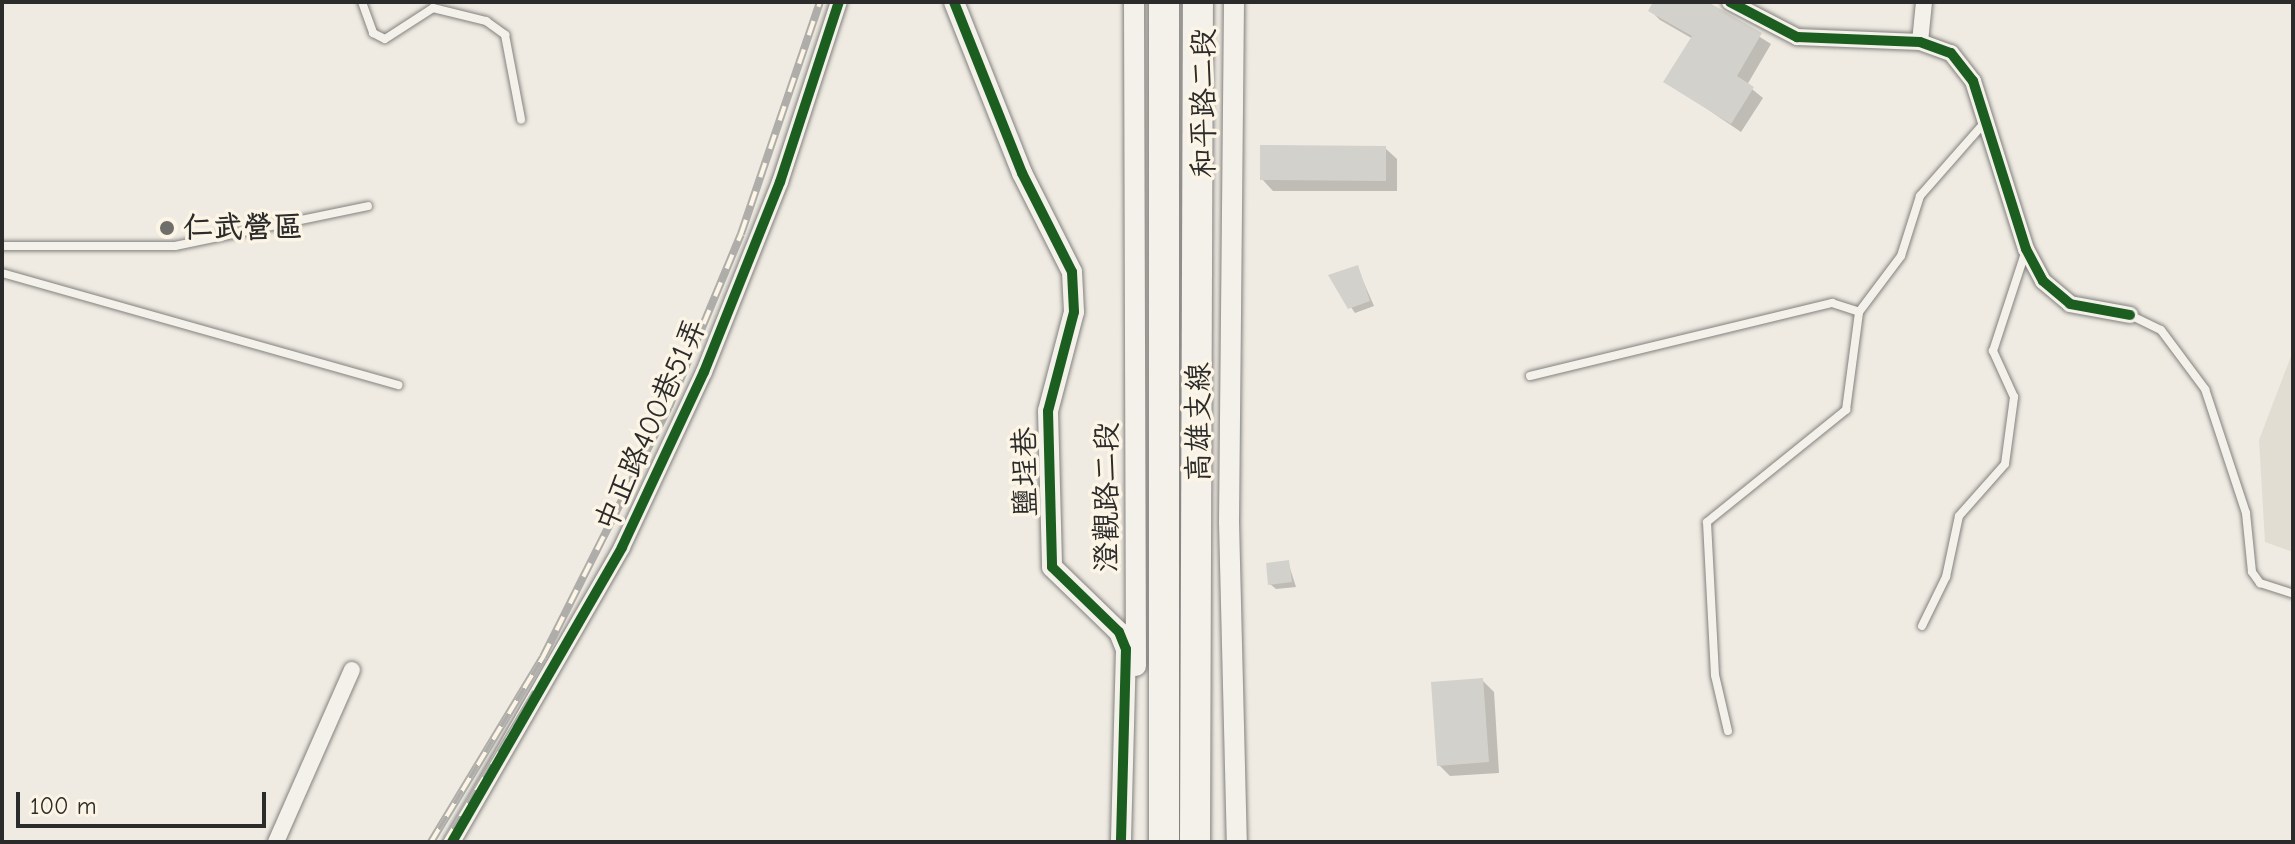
<!DOCTYPE html>
<meta charset="utf-8">
<style>
body{margin:0}
#map{position:relative;width:2295px;height:844px;overflow:hidden;background:#efebe3;font-family:"Comic Neue","LXGW WenKai TC",sans-serif}
div>[style]{position:absolute}
.green>*{inset:0;background:#e1ddd2}
.shadow>*{inset:0;background:#0003}
.building>*{inset:0;background:#d3d1cb}
.roads{filter:drop-shadow(0 0 2px #83817e) drop-shadow(0 0 2px #83817e)}
.service>*{height:8px;margin:-4px;padding:0 4px;transform-origin:4px;border-radius:4px;background:#f4f1eb}
.minor>*{height:16px;margin:-8px;padding:0 8px;transform-origin:8px;border-radius:8px;background:#f4f1eb}
.tertiary>*{height:20px;margin:-10px;padding:0 10px;transform-origin:10px;border-radius:10px;background:#f4f1eb}
.motorway>*{height:30px;margin:-15px;padding:0 15px;transform-origin:15px;border-radius:15px;background:#f4f1eb}
.rail>*{height:8px;margin-top:-4px;transform-origin:0;background:repeating-linear-gradient(90deg,#fcf5e5 0 15px,#afada9 0 30px);box-sizing:border-box;border-block:2px solid #afada9}
.cycleway>*{height:10px;margin:-5px;padding:0 5px;transform-origin:5px;border-radius:5px;background:#1b5e20}
.dots>*{width:22px;height:22px;translate:-50% -50%;box-sizing:border-box;border:4px solid #fcf5e5;border-radius:50%}
span{translate:-50% -50%;white-space:nowrap;text-align:center;line-height:1.15;-webkit-text-stroke:7px #fcf5e5;paint-order:stroke}
.street-label{font-size:30px;color:#2b2b2b}
.poi-label{font-size:30px;color:#2b2b2b;font-weight:700}
.left{translate:0 -50%;text-align:left}
.frame{position:absolute;inset:0;border:4px solid #2b2b2b;pointer-events:none}
.scale{position:absolute;left:16px;top:792px;width:250px;height:36px;box-sizing:border-box;border:4px solid #2b2b2b;border-top:0;padding-left:10px;font-size:24px;line-height:28px;white-space:nowrap;color:#2b2b2b;-webkit-text-stroke:6px #fcf5e5;paint-order:stroke}
</style>
<div id="map">
<div class="green">
<div style="clip-path:polygon(2293px 351px,2293px 552px,2265px 542px,2259px 440px)"></div>
</div>
<div class="shadow">
<div style="clip-path:polygon(1655px 2px,1704px 2px,1771px 44px,1747px 85px,1763px 98px,1741px 132px,1666px 81px,1693px 39px,1660px 20px,1650px 10px)"></div>
<div style="clip-path:polygon(1385px 148px,1397px 159px,1397px 191px,1273px 191px,1262px 179px)"></div>
<div style="clip-path:polygon(1357px 267px,1374px 306px,1355px 313px,1330px 276px)"></div>
<div style="clip-path:polygon(1288px 562px,1296px 587px,1276px 589px,1270px 584px)"></div>
<div style="clip-path:polygon(1482px 680px,1494px 692px,1499px 773px,1450px 776px,1439px 765px)"></div>
</div>
<div class="building">
<div style="clip-path:polygon(1653px 2px,1708px 2px,1762px 33px,1737px 76px,1754px 87px,1731px 124px,1663px 82px,1692px 36px,1648px 11px)"></div>
<div style="clip-path:polygon(1260px 145px,1386px 146px,1386px 181px,1260px 180px)"></div>
<div style="clip-path:polygon(1358px 265px,1370px 301px,1348px 309px,1328px 275px)"></div>
<div style="clip-path:polygon(1289px 560px,1292px 582px,1268px 585px,1266px 563px)"></div>
<div style="clip-path:polygon(1483px 678px,1489px 762px,1437px 766px,1431px 682px)"></div>
</div>
<div class="roads">
<div class="service">
<div style="left:362px;top:2px;width:33px;rotate:70deg"></div>
<div style="left:373px;top:33px;width:13px;rotate:27deg"></div>
<div style="left:385px;top:39px;width:57px;rotate:-32.9deg"></div>
<div style="left:433px;top:8px;width:55px;rotate:13.8deg"></div>
<div style="left:486px;top:21px;width:24px;rotate:36deg"></div>
<div style="left:505px;top:35px;width:86px;rotate:79.2deg"></div>
<div style="left:2px;top:246px;width:173px"></div>
<div style="left:175px;top:246px;width:197px;rotate:-11.7deg"></div>
<div style="left:2px;top:273px;width:412px;rotate:15.8deg"></div>
<div style="left:2130px;top:315px;width:34px;rotate:26deg"></div>
<div style="left:2161px;top:330px;width:74px;rotate:53.3deg"></div>
<div style="left:2205px;top:389px;width:131px;rotate:71.7deg"></div>
<div style="left:2246px;top:513px;width:59px;rotate:84.2deg"></div>
<div style="left:2252px;top:572px;width:14px;rotate:54deg"></div>
<div style="left:2260px;top:583px;width:35px;rotate:18deg"></div>
<div style="left:1530px;top:376px;width:311px;rotate:-13.6deg"></div>
<div style="left:1832px;top:303px;width:28px;rotate:18deg"></div>
<div style="left:1922px;top:626px;width:55px;rotate:-63.9deg"></div>
<div style="left:1946px;top:577px;width:62px;rotate:-78deg"></div>
<div style="left:1959px;top:516px;width:69px;rotate:-48.5deg"></div>
<div style="left:2005px;top:464px;width:68px;rotate:-82.3deg"></div>
<div style="left:2014px;top:397px;width:51px;rotate:-114.5deg"></div>
<div style="left:1993px;top:351px;width:106px;rotate:-71.9deg"></div>
<div style="left:1728px;top:731px;width:57px;rotate:-103.1deg"></div>
<div style="left:1715px;top:675px;width:153px;rotate:-93deg"></div>
<div style="left:1707px;top:522px;width:179px;rotate:-38.9deg"></div>
<div style="left:1846px;top:410px;width:99px;rotate:-82.4deg"></div>
<div style="left:1859px;top:312px;width:70px;rotate:-53.1deg"></div>
<div style="left:1901px;top:256px;width:63px;rotate:-72.4deg"></div>
<div style="left:1920px;top:196px;width:98px;rotate:-48.7deg"></div>
</div>
<div class="minor">
<div style="left:1730px;top:2px;width:76px;rotate:27.6deg"></div>
<div style="left:1797px;top:37px;width:123px;rotate:2.3deg"></div>
<div style="left:1920px;top:42px;width:33px;rotate:20deg"></div>
<div style="left:1951px;top:53px;width:36px;rotate:52deg"></div>
<div style="left:1973px;top:81px;width:176px;rotate:72.5deg"></div>
<div style="left:2026px;top:249px;width:36px;rotate:62deg"></div>
<div style="left:2043px;top:281px;width:35px;rotate:40deg"></div>
<div style="left:2070px;top:304px;width:61px;rotate:10.4deg"></div>
<div style="left:1920px;top:42px;width:40px;rotate:-84.3deg"></div>
<div style="left:276px;top:842px;width:188px;rotate:-66.2deg"></div>
<div style="left:452px;top:842px;width:340px;rotate:-60deg"></div>
<div style="left:622px;top:547px;width:193px;rotate:-64.9deg"></div>
<div style="left:704px;top:372px;width:205px;rotate:-68.2deg"></div>
<div style="left:780px;top:182px;width:189px;rotate:-71.9deg"></div>
</div>
<div class="tertiary">
<div style="left:954px;top:2px;width:184px;rotate:68.3deg"></div>
<div style="left:1022px;top:173px;width:111px;rotate:63.2deg"></div>
<div style="left:1072px;top:272px;width:40px;rotate:87.1deg"></div>
<div style="left:1074px;top:312px;width:102px;rotate:104.7deg"></div>
<div style="left:1048px;top:411px;width:156px;rotate:88.5deg"></div>
<div style="left:1052px;top:567px;width:93px;rotate:44.1deg"></div>
<div style="left:1119px;top:632px;width:18px;rotate:68deg"></div>
<div style="left:1126px;top:649px;width:193px;rotate:91.5deg"></div>
<div style="left:1134px;top:2px;width:664px;rotate:89.83deg"></div>
<div style="left:1234px;top:2px;width:520px;rotate:90.55deg"></div>
<div style="left:1229px;top:522px;width:320px;rotate:88.6deg"></div>
</div>
<div class="motorway">
<div style="left:1164px;top:842px;width:840px;rotate:-90deg"></div>
<div style="left:1195px;top:842px;width:840px;rotate:-89.8deg"></div>
</div>
</div>
<div class="rail">
<div style="left:431px;top:842px;width:216px;rotate:-58.8deg"></div>
<div style="left:543px;top:657px;width:280px;rotate:-63.3deg"></div>
<div style="left:669px;top:407px;width:187px;rotate:-67.4deg"></div>
<div style="left:741px;top:234px;width:245px;rotate:-71.2deg"></div>
<div style="left:445px;top:842px;width:175px;rotate:-58.8deg"></div>
</div>
<div class="cycleway">
<div style="left:954px;top:2px;width:184px;rotate:68.3deg"></div>
<div style="left:1022px;top:173px;width:111px;rotate:63.2deg"></div>
<div style="left:1072px;top:272px;width:40px;rotate:87.1deg"></div>
<div style="left:1074px;top:312px;width:102px;rotate:104.7deg"></div>
<div style="left:1048px;top:411px;width:156px;rotate:88.5deg"></div>
<div style="left:1052px;top:567px;width:93px;rotate:44.1deg"></div>
<div style="left:1119px;top:632px;width:18px;rotate:68deg"></div>
<div style="left:1126px;top:649px;width:193px;rotate:91.5deg"></div>
<div style="left:1730px;top:2px;width:76px;rotate:27.6deg"></div>
<div style="left:1797px;top:37px;width:123px;rotate:2.3deg"></div>
<div style="left:1920px;top:42px;width:33px;rotate:20deg"></div>
<div style="left:1951px;top:53px;width:36px;rotate:52deg"></div>
<div style="left:1973px;top:81px;width:176px;rotate:72.5deg"></div>
<div style="left:2026px;top:249px;width:36px;rotate:62deg"></div>
<div style="left:2043px;top:281px;width:35px;rotate:40deg"></div>
<div style="left:2070px;top:304px;width:61px;rotate:10.4deg"></div>
<div style="left:452px;top:842px;width:340px;rotate:-60deg"></div>
<div style="left:622px;top:547px;width:193px;rotate:-64.9deg"></div>
<div style="left:704px;top:372px;width:205px;rotate:-68.2deg"></div>
<div style="left:780px;top:182px;width:189px;rotate:-71.9deg"></div>
</div>
<div class="dots">
<div style="left:167px;top:228px;background:#706e6b"></div>
</div>
<div class="street-label">
<span style="left:1204px;top:103px;rotate:-90deg">和平路二段</span>
<span style="left:1199px;top:422px;rotate:-90deg">高雄支線</span>
<span style="left:651px;top:425px;rotate:-66deg">中正路400巷51弄</span>
<span style="left:1026px;top:472px;rotate:-91deg">鹽埕巷</span>
<span style="left:1107px;top:497px;rotate:-90deg">澄觀路二段</span>
</div>
<div class="poi-label">
<span class="left" style="left:183px;top:228px">仁武營區</span>
</div>
<div class="frame"></div>
<div class="scale">100 m</div>
</div>
